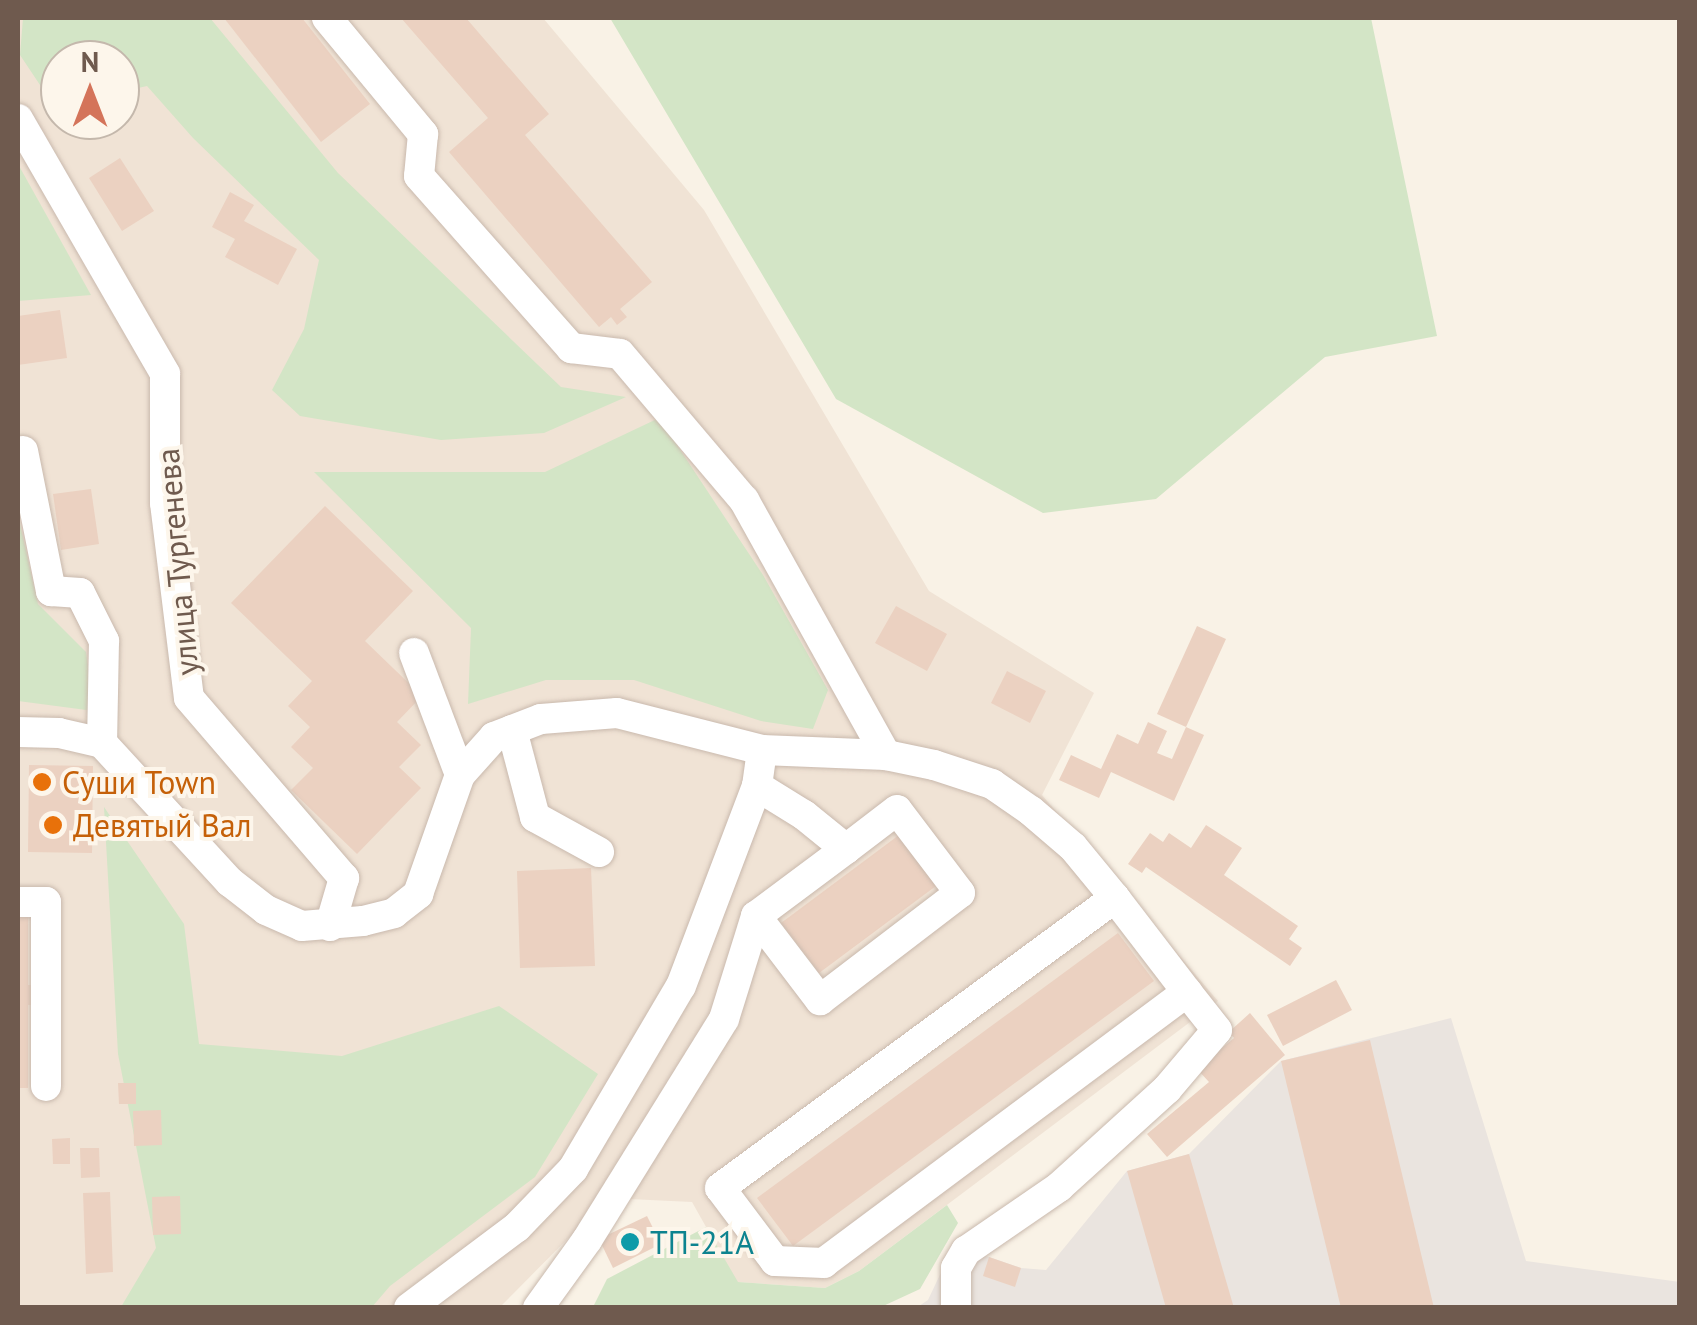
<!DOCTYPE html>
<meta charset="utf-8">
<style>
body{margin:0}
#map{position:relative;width:1697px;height:1325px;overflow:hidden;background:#f9f2e6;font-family:"PT Sans",sans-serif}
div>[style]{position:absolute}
.residential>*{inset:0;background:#f0e3d5}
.industrial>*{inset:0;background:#eae4df}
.green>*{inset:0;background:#d3e5c6}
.building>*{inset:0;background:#ebd1c1}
.roads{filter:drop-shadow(0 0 2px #c9b9ad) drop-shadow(0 0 2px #c9b9ad)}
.minor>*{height:30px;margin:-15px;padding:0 15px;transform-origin:15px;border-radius:15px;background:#fff}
.dots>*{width:28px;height:28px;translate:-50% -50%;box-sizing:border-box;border:5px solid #fdf6eb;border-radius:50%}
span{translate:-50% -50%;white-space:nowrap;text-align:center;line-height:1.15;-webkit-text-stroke:8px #fdf6eb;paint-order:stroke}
.street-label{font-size:32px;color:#6f5a4e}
.food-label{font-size:32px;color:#c56008}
.left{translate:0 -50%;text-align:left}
.culture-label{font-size:32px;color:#0d838f}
.frame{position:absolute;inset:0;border:20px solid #6f5a4e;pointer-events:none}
.north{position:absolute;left:40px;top:40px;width:100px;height:100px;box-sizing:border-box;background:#fdf6eb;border:2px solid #c4b8ac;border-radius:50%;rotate:0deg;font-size:28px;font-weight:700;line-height:40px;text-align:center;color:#6f5a4e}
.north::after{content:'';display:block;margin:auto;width:35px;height:45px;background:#d4745a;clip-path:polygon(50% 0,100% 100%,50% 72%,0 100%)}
</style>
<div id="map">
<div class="residential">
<div style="clip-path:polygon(evenodd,18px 18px,543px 18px,704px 210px,929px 591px,1094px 693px,1042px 795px,1218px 1001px,859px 1271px,825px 1288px,737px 1282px,692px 1202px,608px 1198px,500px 1307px,18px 1307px,18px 18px,60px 60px,120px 60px,120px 120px,60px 120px,60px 60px)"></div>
</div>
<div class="industrial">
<div style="clip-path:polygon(1451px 1018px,1526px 1261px,1680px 1282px,1679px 1308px,916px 1308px,928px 1300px,954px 1245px,1021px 1268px,1046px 1270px,1127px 1171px,1189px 1154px,1281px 1061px)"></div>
</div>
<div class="green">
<div style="clip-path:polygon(23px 18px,210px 18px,338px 173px,561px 387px,626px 397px,544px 433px,441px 440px,300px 416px,272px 390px,304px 329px,319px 260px,193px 138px,147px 86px,120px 92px,120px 60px,60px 60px,60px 108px,56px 109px,20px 55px)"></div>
<div style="clip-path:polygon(610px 18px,1371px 18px,1437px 336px,1325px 357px,1156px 499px,1043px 513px,836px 399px)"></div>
<div style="clip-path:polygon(18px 164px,91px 295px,18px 301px)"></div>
<div style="clip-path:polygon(659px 418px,763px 575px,828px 690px,813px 729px,761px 721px,634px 680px,546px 680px,468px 704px,471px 628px,314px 472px,545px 472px)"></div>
<div style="clip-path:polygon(18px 515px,38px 604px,86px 652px,94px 711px,18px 701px)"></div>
<div style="clip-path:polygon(104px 807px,184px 924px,199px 1044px,342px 1056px,499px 1006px,598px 1074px,535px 1177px,390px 1286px,372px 1307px,121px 1307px,156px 1248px,118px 1054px)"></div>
<div style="clip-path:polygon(947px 1205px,958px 1223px,920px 1289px,881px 1307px,593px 1307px,607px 1279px,706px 1227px,738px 1282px,825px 1288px,859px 1271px)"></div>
</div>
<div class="building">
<div style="clip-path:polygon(224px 18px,302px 18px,370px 104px,321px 142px)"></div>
<div style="clip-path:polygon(401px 18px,466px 18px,549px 114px,525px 135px,652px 282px,620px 309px,627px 317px,617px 325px,611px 317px,599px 327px,449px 152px,488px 118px)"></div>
<div style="clip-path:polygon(120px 158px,154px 211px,122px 231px,89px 178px)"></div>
<div style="clip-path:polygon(230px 192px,254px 205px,244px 221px,297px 249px,278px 285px,225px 257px,235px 239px,212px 227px)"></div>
<div style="clip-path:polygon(60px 310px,67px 358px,18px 365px,18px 316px)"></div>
<div style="clip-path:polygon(91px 489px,99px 544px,61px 550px,53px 494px)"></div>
<div style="clip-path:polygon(325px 506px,413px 591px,365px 641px,422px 696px,397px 722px,421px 745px,399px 767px,421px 788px,357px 854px,291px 790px,313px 768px,291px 747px,310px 727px,288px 706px,312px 681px,231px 603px)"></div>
<div style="clip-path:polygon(896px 606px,947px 634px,927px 671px,875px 643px)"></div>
<div style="clip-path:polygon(1197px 626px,1226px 639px,1186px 727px,1157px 714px)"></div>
<div style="clip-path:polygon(1007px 671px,1046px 691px,1030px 723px,991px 703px)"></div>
<div style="clip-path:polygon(1148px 722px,1167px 731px,1157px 753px,1172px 759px,1186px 727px,1204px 735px,1174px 801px,1111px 772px,1099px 798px,1059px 780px,1071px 755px,1101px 769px,1117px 734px,1138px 744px)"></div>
<div style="clip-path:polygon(29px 765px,93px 766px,92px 853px,28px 852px)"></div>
<div style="clip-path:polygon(1206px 825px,1242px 848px,1224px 875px,1298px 926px,1289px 939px,1302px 948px,1290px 966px,1146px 867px,1142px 873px,1128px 864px,1150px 833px,1163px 842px,1169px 833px,1191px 848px)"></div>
<div style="clip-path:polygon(899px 835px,936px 886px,819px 973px,781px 923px)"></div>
<div style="clip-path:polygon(591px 868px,595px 966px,520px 968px,517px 871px)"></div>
<div style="clip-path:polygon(18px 916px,28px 916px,28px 985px,35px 985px,35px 1005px,28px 1005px,28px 1088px,18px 1088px)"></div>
<div style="clip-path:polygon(1118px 933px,1154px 981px,793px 1246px,757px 1198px)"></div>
<div style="clip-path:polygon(1336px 980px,1352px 1010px,1283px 1046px,1267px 1015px)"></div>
<div style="clip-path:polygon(1250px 1013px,1285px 1055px,1167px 1157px,1147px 1134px,1209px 1082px,1197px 1069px,1234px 1038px,1229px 1032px)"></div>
<div style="clip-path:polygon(1370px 1040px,1434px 1308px,1341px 1308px,1281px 1061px)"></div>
<div style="clip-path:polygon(118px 1083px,136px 1083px,136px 1104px,119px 1104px)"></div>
<div style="clip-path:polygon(161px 1110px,162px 1145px,134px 1146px,133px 1111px)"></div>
<div style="clip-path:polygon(70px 1138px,70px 1164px,53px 1164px,52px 1139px)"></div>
<div style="clip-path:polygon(80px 1148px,99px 1148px,100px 1177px,81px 1178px)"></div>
<div style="clip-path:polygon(1189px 1154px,1234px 1308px,1166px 1308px,1127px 1171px)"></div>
<div style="clip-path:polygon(110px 1192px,113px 1272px,86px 1274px,83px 1193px)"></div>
<div style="clip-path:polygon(180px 1196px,181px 1234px,153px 1235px,152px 1197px)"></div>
<div style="clip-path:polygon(647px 1216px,661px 1244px,613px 1268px,599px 1239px)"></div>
<div style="clip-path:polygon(989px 1257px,1021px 1268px,1015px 1287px,983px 1276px)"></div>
</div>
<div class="roads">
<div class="minor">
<div style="left:327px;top:18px;width:151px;rotate:50.4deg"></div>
<div style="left:423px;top:134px;width:42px;rotate:95.4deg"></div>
<div style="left:419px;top:176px;width:230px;rotate:48.5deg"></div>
<div style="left:571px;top:348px;width:49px;rotate:7deg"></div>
<div style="left:620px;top:354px;width:192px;rotate:49.7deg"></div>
<div style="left:744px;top:500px;width:292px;rotate:60.9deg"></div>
<div style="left:18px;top:119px;width:294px;rotate:60deg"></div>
<div style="left:165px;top:374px;width:129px;rotate:90deg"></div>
<div style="left:165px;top:503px;width:196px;rotate:83deg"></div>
<div style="left:189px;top:698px;width:238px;rotate:49.3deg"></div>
<div style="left:344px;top:878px;width:50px;rotate:106.3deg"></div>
<div style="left:23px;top:451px;width:143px;rotate:78.7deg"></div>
<div style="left:51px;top:591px;width:29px;rotate:4deg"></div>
<div style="left:80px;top:593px;width:54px;rotate:63.4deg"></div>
<div style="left:104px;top:641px;width:102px;rotate:91.1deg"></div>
<div style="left:414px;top:653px;width:130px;rotate:69.3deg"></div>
<div style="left:512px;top:730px;width:90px;rotate:75.2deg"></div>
<div style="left:535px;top:817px;width:73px;rotate:28.7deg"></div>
<div style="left:18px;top:732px;width:41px;rotate:1.4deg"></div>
<div style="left:59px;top:733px;width:44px;rotate:13.1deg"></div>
<div style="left:102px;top:743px;width:189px;rotate:47.4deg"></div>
<div style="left:230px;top:882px;width:46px;rotate:37.9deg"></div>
<div style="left:266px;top:910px;width:39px;rotate:24deg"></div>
<div style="left:302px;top:926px;width:61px;rotate:-4.7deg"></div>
<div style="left:363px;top:921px;width:32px;rotate:-14deg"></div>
<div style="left:394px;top:913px;width:31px;rotate:-38deg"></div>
<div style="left:418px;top:894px;width:126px;rotate:-70.6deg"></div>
<div style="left:460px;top:775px;width:51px;rotate:-48.2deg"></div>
<div style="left:494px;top:737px;width:50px;rotate:-21deg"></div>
<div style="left:541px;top:719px;width:76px;rotate:-4.5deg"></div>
<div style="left:617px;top:713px;width:150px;rotate:14.3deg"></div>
<div style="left:762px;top:750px;width:124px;rotate:2.3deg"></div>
<div style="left:886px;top:755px;width:49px;rotate:11.8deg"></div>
<div style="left:934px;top:765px;width:61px;rotate:18.1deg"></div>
<div style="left:992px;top:784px;width:47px;rotate:34.7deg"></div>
<div style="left:1031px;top:811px;width:55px;rotate:40.6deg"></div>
<div style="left:1073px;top:847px;width:66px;rotate:50.5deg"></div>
<div style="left:1115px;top:898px;width:118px;rotate:52.5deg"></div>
<div style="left:1187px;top:992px;width:453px;rotate:143.3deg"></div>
<div style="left:824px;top:1263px;width:49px;rotate:-177.7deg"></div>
<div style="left:775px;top:1261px;width:91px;rotate:-127deg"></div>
<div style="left:720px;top:1188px;width:490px;rotate:-36.3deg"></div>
<div style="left:757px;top:786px;width:55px;rotate:31.7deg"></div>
<div style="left:804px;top:815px;width:54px;rotate:39deg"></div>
<div style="left:846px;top:849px;width:112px;rotate:143.3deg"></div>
<div style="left:756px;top:916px;width:106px;rotate:52.7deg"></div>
<div style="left:820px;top:1000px;width:176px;rotate:-37.4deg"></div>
<div style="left:960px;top:893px;width:104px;rotate:-127.2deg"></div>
<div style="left:897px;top:810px;width:64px;rotate:142.6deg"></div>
<div style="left:18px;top:902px;width:28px"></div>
<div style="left:46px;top:902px;width:184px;rotate:90deg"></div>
<div style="left:409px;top:1308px;width:135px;rotate:-36.9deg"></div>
<div style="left:517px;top:1227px;width:81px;rotate:-46deg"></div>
<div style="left:573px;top:1169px;width:212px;rotate:-59.5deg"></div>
<div style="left:681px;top:986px;width:214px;rotate:-69.2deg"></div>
<div style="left:757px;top:786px;width:36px;rotate:-82deg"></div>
<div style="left:538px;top:1308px;width:84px;rotate:-54.2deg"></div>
<div style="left:587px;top:1240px;width:260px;rotate:-58.2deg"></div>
<div style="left:724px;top:1019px;width:108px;rotate:-72.7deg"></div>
<div style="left:956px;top:1308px;width:40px;rotate:-90deg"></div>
<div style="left:956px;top:1268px;width:20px;rotate:-60deg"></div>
<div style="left:966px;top:1251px;width:113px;rotate:-34.5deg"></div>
<div style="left:1059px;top:1187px;width:146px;rotate:-42.2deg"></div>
<div style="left:1167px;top:1089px;width:77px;rotate:-49.7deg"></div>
<div style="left:1217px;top:1030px;width:48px;rotate:-128.3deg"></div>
</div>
</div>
<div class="dots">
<div style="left:42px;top:782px;background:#e8710a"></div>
<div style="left:53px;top:825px;background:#e8710a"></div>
<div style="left:630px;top:1242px;background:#0f9aa8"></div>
</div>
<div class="street-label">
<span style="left:177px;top:562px;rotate:-95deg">улица Тургенева</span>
</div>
<div class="food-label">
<span class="left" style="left:62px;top:782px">Суши Town</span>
<span class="left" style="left:73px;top:825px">Девятый Вал</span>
</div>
<div class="culture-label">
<span class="left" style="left:650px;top:1242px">ТП-21А</span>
</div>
<div class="frame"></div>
<div class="north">N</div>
</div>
